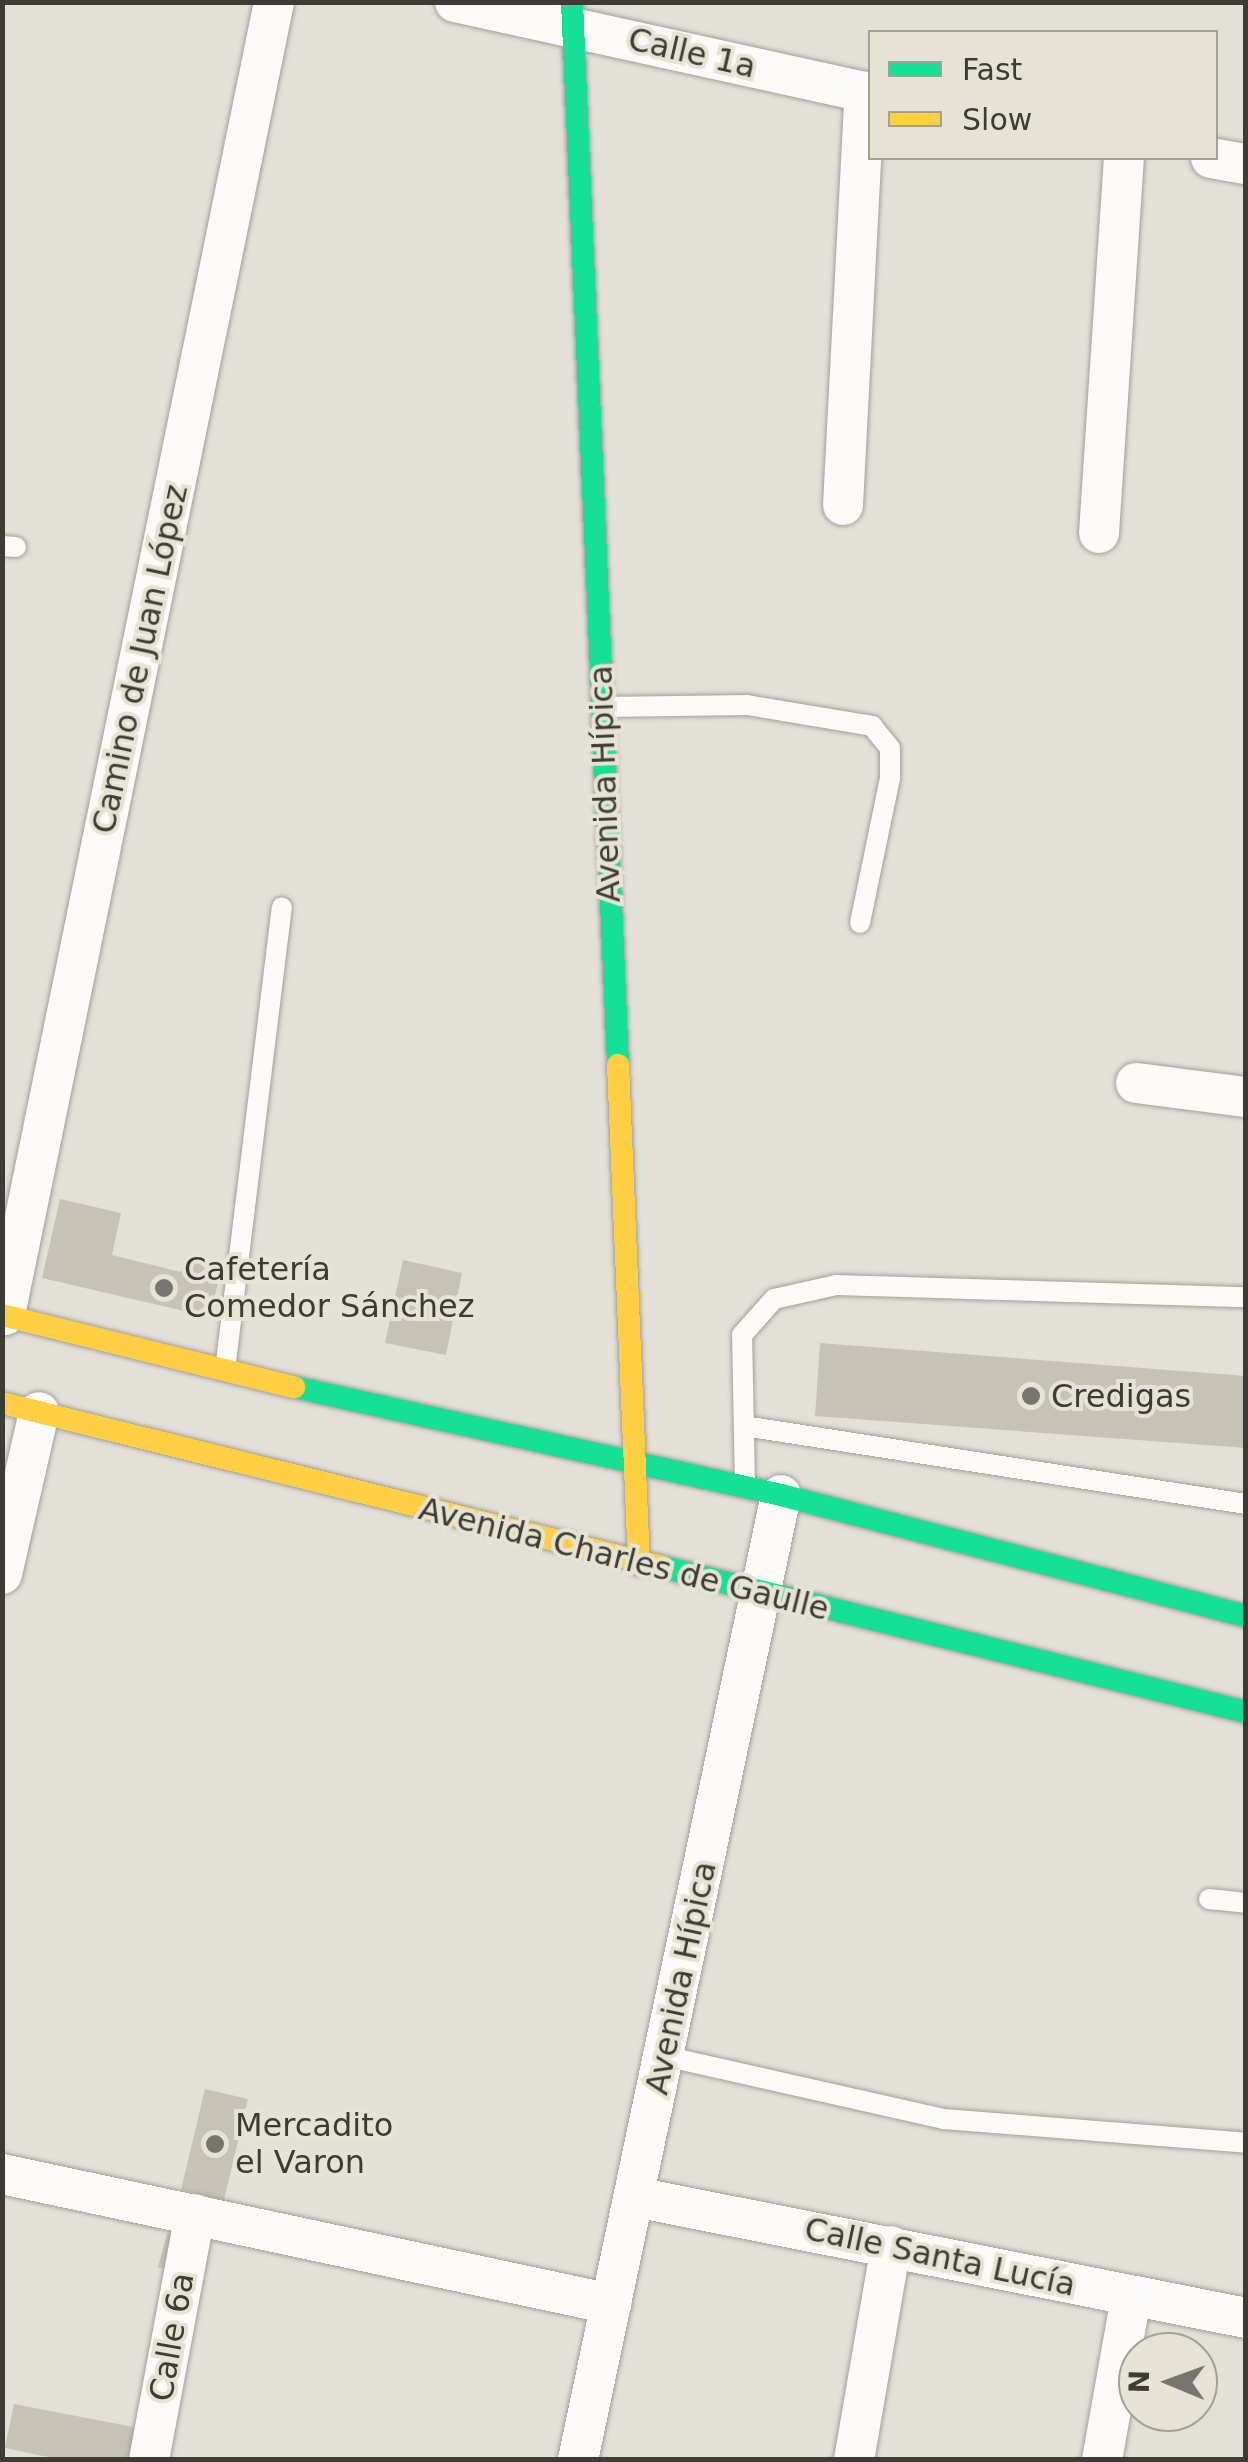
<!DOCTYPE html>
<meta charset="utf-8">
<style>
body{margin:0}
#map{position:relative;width:1248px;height:2462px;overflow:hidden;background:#e3e0d8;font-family:"DejaVu Sans",sans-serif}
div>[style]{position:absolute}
.building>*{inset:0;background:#c6c2b6}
.roads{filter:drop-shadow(0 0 2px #a19f99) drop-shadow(0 0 2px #a19f99)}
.lane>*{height:20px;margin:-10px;padding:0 10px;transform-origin:10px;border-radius:10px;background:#fbfaf9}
.street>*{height:40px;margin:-20px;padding:0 20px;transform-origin:20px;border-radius:20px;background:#fbfaf9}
.fast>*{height:22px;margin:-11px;padding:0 11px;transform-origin:11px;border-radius:11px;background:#16e098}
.slow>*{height:22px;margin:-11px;padding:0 11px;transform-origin:11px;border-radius:11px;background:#ffcf43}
.dots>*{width:28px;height:28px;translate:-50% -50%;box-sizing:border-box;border:5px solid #e7e3d4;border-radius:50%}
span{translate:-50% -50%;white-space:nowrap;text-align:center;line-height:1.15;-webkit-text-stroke:8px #e7e3d4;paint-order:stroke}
.street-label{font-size:32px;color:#3d3b36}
.poi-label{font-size:32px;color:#3d3b36}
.left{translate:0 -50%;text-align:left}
.frame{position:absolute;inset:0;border:5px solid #3d3b36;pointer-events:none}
.legend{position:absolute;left:868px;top:30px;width:350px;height:130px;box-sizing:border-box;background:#e7e3d4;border:2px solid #a3a095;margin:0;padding:12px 18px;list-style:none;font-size:30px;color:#3d3b36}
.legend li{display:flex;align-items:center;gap:20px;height:50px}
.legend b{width:50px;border:2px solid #a3a095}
.north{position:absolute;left:1118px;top:2332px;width:100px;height:100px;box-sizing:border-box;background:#e7e3d4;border:2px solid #a3a095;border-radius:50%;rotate:271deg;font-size:28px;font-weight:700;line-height:40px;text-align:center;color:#3d3b36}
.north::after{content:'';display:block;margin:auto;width:35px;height:45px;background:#77756f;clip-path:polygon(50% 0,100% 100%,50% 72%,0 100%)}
</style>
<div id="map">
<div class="building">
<div style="clip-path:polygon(60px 1199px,121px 1213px,112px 1255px,181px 1272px,184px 1258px,222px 1266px,210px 1317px,42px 1278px)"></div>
<div style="clip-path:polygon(403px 1260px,462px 1273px,446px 1355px,385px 1343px)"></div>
<div style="clip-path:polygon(820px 1343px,1246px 1376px,1246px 1448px,815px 1416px)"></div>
<div style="clip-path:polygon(205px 2089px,248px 2099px,224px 2200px,181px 2190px)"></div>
<div style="clip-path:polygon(167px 2234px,188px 2239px,179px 2272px,158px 2267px)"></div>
<div style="clip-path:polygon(14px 2404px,144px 2429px,138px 2460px,62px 2460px,5px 2448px)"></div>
</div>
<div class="roads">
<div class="lane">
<div style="left:2px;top:546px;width:14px;rotate:4deg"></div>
<div style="left:604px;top:707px;width:143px;rotate:-0.8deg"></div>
<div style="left:747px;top:705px;width:127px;rotate:9.5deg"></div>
<div style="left:872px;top:726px;width:28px;rotate:51deg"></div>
<div style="left:890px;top:748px;width:30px;rotate:90deg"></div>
<div style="left:890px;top:778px;width:148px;rotate:101.7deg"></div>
<div style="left:225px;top:1370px;width:466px;rotate:-83deg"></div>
<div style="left:744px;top:1426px;width:508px;rotate:8.83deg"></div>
<div style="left:745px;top:1487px;width:152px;rotate:-91.1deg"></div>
<div style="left:742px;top:1335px;width:48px;rotate:-48.4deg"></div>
<div style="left:774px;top:1299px;width:64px;rotate:-12.7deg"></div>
<div style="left:836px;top:1285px;width:410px;rotate:1.7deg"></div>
<div style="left:1209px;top:1899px;width:37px;rotate:6deg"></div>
<div style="left:664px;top:2056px;width:287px;rotate:12.7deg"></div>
<div style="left:944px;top:2119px;width:303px;rotate:4.5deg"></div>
</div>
<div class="street">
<div style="left:455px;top:2px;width:425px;rotate:12.4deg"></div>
<div style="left:1211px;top:158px;width:36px;rotate:10deg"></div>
<div style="left:843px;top:505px;width:414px;rotate:-87deg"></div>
<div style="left:1099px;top:533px;width:376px;rotate:-86.2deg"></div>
<div style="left:1136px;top:1083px;width:111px;rotate:7.3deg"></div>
<div style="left:5px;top:1315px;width:1340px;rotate:-78.42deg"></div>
<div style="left:2px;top:1574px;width:166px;rotate:-77.1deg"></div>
<div style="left:2px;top:2174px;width:623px;rotate:12.05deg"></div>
<div style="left:635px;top:2197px;width:623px;rotate:11.2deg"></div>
<div style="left:149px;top:2460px;width:250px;rotate:-79.4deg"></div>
<div style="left:578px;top:2460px;width:986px;rotate:-78.12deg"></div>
<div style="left:854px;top:2460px;width:217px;rotate:-80.2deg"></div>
<div style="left:1102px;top:2460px;width:166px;rotate:-79.9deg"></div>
</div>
<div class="fast">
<div style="left:572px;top:2px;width:1064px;rotate:87.52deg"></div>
<div style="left:294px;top:1387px;width:499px;rotate:12.5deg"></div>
<div style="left:781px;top:1495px;width:480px;rotate:14.6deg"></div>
<div style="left:663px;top:1567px;width:601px;rotate:13.97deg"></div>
</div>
<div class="slow">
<div style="left:618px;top:1065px;width:500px;rotate:87.59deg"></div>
<div style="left:2px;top:1315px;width:301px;rotate:13.9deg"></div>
<div style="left:2px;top:1403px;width:681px;rotate:13.93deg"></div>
</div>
</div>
<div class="dots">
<div style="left:164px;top:1288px;background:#77756f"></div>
<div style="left:1031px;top:1396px;background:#77756f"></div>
<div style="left:215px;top:2144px;background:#77756f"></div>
</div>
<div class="street-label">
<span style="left:692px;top:53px;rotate:13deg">Calle 1a</span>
<span style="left:140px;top:659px;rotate:-78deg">Camino de Juan López</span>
<span style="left:605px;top:784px;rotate:-92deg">Avenida Hípica</span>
<span style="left:624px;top:1559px;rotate:14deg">Avenida Charles de Gaulle</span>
<span style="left:681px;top:1978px;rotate:-78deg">Avenida Hípica</span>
<span style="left:940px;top:2257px;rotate:12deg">Calle Santa Lucía</span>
<span style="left:172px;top:2337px;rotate:-80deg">Calle 6a</span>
</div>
<div class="poi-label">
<span class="left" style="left:184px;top:1288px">Cafetería<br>Comedor Sánchez</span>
<span class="left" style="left:1051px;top:1396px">Credigas</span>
<span class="left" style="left:235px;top:2144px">Mercadito<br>el Varon</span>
</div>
<div class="frame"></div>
<ul class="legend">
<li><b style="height:12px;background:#16e098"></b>Fast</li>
<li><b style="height:12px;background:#ffcf43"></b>Slow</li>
</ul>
<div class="north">N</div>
</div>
